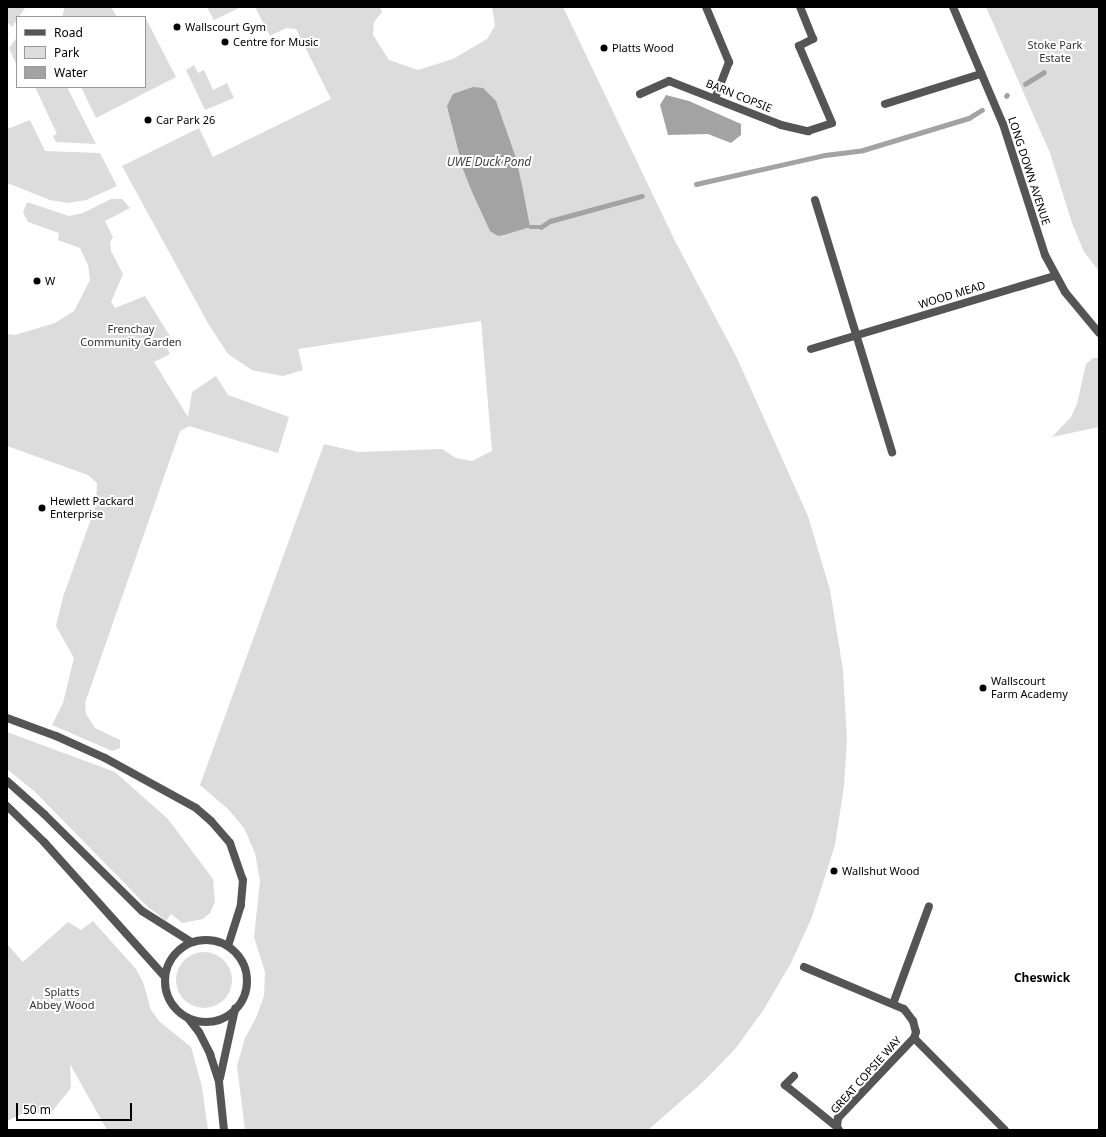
<!DOCTYPE html>
<style>
body{margin:0}
#map{position:relative;width:1106px;height:1137px;overflow:hidden;background:#fff;font-family:"Noto Sans",sans-serif}
div>[style]{position:absolute}
.green>*{inset:0;background:#dcdcdc}
.round{border-radius:50%}
.water>*{inset:0;background:#a3a3a3}
.stream>*{height:4.5px;margin:-2.25px;padding:0 2.25px;transform-origin:2.25px;border-radius:2.25px;background:#a3a3a3}
.minor>*{height:8px;margin:-4px;padding:0 4px;transform-origin:4px;border-radius:4px;background:#555}
.tertiary>*{height:8px;margin:-4px;padding:0 4px;transform-origin:4px;border-radius:4px;background:#555}
.tertiary>.ring{margin:-4px;padding:0;box-sizing:content-box;background:none;border:8px solid #555;border-radius:50%}
.dots>*{width:11px;height:11px;translate:-50% -50%;box-sizing:border-box;border:2px solid #fff;border-radius:50%}
span{translate:-50% -50%;white-space:nowrap;text-align:center;line-height:1.15;-webkit-text-stroke:4px #fff;paint-order:stroke}
.poi-label{font-size:11px;color:#000}
.left{translate:0 -50%;text-align:left}
.park-label{font-size:11px;color:#333}
.street-label{font-size:11px;color:#000}
.water-label{font-size:12px;color:#444;font-style:italic}
.neighbourhood-label{font-size:12px;color:#000;font-weight:700}
.frame{position:absolute;inset:0;border:8px solid #000;pointer-events:none}
.legend{position:absolute;left:16px;top:16px;width:130px;height:72px;box-sizing:border-box;background:#fff;border:1px solid #999;margin:0;padding:5px 7px;list-style:none;font-size:12px;color:#000}
.legend li{display:flex;align-items:center;gap:8px;height:20px}
.legend b{width:20px;border:1px solid #999}
.scale{position:absolute;left:16px;top:1103px;width:116px;height:18px;box-sizing:border-box;border:2px solid #000;border-top:0;padding-left:5px;font-size:12px;line-height:14px;white-space:nowrap;color:#000;-webkit-text-stroke:3px #fff;paint-order:stroke}
</style>
<div id="map">
<div class="green">
<div style="clip-path:polygon(7px 7px,25px 8px,12px 27px,7px 22px)"></div>
<div style="clip-path:polygon(65px 7px,111px 7px,117px 17px,62px 17px)"></div>
<div style="clip-path:polygon(207px 7px,241px 7px,214px 20px)"></div>
<div style="clip-path:polygon(255px 7px,380px 7px,382px 12px,374px 22px,373px 35px,389px 60px,418px 70px,453px 59px,487px 39px,495px 26px,492px 7px,563px 7px,675px 241px,737px 358px,808px 516px,830px 590px,843px 670px,847px 740px,844px 786px,835px 845px,812px 917px,791px 963px,764px 1009px,736px 1048px,703px 1082px,648px 1130px,245px 1130px,237px 1066px,245px 1038px,256px 1018px,264px 996px,265px 972px,254px 937px,260px 881px,255px 853px,244px 828px,228px 809px,200px 785px,324px 444px,358px 452px,442px 449px,456px 458px,472px 461px,492px 451px,481px 321px,298px 349px,303px 370px,283px 376px,252px 370px,228px 354px,209px 325px,122px 166px,199px 128px,213px 157px,331px 99px,296px 29px,286px 28px,270px 36px)"></div>
<div style="clip-path:polygon(986px 7px,1099px 7px,1099px 271px,1084px 252px,1072px 223px,1050px 153px)"></div>
<div style="clip-path:polygon(145px 17px,176px 77px,96px 118px,81px 87px,145px 87px)"></div>
<div style="clip-path:polygon(17px 37px,17px 66px,9px 48px)"></div>
<div style="clip-path:polygon(194px 65px,198px 73px,204px 70px,213px 90px,227px 83px,234px 98px,205px 110px,186px 70px)"></div>
<div style="clip-path:polygon(35px 87px,67px 87px,96px 144px,56px 142px,53px 136px,57px 134px)"></div>
<div style="clip-path:polygon(30px 120px,45px 151px,100px 153px,117px 186px,86px 200px,68px 203px,50px 200px,7px 183px,7px 129px)"></div>
<div style="clip-path:polygon(111px 199px,122px 199px,130px 208px,105px 221px,113px 237px,110px 243px,111px 251px,123px 274px,111px 302px,115px 308px,145px 296px,171px 338px,164px 342px,170px 354px,154px 362px,188px 417px,192px 392px,216px 376px,228px 395px,289px 417px,278px 453px,189px 426px,180px 431px,85px 703px,86px 714px,95px 728px,120px 740px,120px 748px,112px 751px,52px 725px,63px 703px,74px 658px,56px 626px,63px 597px,96px 505px,97px 483px,88px 475px,7px 446px,7px 334px,15px 335px,55px 323px,74px 311px,90px 280px,88px 265px,80px 248px,58px 240px,59px 233px,28px 222px,23px 213px,27px 202px,69px 216px,83px 213px)"></div>
<div style="clip-path:polygon(1093px 358px,1099px 358px,1099px 427px,1052px 437px,1071px 417px,1077px 404px,1086px 364px)"></div>
<div style="clip-path:polygon(7px 732px,115px 772px,168px 819px,213px 879px,215px 902px,210px 913px,203px 919px,182px 923px,171px 914px,166px 921px,148px 907px,34px 791px,7px 769px)"></div>
<div style="clip-path:polygon(93px 921px,136px 969px,143px 982px,151px 1010px,160px 1022px,191px 1047px,202px 1087px,208px 1130px,107px 1130px,70px 1064px,71px 1088px,50px 1114px,26px 1112px,7px 1121px,7px 944px,23px 962px,68px 922px,81px 930px)"></div>
<div class="round" style="left:176px;top:952px;width:56px;height:56px"></div>
</div>
<div class="water">
<div style="clip-path:polygon(473px 87px,483px 88px,496px 101px,516px 158px,523px 190px,530px 227px,504px 235px,498px 236px,490px 231px,472px 192px,463px 169px,447px 106px,453px 94px)"></div>
<div style="clip-path:polygon(666px 95px,689px 101px,741px 124px,741px 135px,731px 143px,708px 134px,668px 135px,660px 105px)"></div>
</div>
<div class="stream">
<div style="left:1025px;top:84px;width:22px;rotate:-32deg"></div>
<div style="left:1006px;top:96px;width:1px;rotate:-45deg"></div>
<div style="left:696px;top:184px;width:132px;rotate:-12.7deg"></div>
<div style="left:825px;top:155px;width:38px;rotate:-7deg"></div>
<div style="left:863px;top:150px;width:111px;rotate:-16.8deg"></div>
<div style="left:969px;top:118px;width:15px;rotate:-32deg"></div>
<div style="left:530px;top:227px;width:11px"></div>
<div style="left:541px;top:227px;width:11px;rotate:-34deg"></div>
<div style="left:550px;top:221px;width:95px;rotate:-15.2deg"></div>
</div>
<div class="minor">
<div style="left:706px;top:7px;width:60px;rotate:67.3deg"></div>
<div style="left:729px;top:62px;width:39px;rotate:111deg"></div>
<div style="left:640px;top:94px;width:32px;rotate:-24deg"></div>
<div style="left:669px;top:81px;width:120px;rotate:21.4deg"></div>
<div style="left:781px;top:125px;width:28px;rotate:13deg"></div>
<div style="left:808px;top:131px;width:25px;rotate:-18deg"></div>
<div style="left:832px;top:123px;width:84px;rotate:-113.2deg"></div>
<div style="left:799px;top:46px;width:16px;rotate:-27deg"></div>
<div style="left:813px;top:39px;width:35px;rotate:-112deg"></div>
<div style="left:885px;top:104px;width:101px;rotate:-17.4deg"></div>
<div style="left:815px;top:200px;width:264px;rotate:73deg"></div>
<div style="left:811px;top:349px;width:254px;rotate:-16.7deg"></div>
<div style="left:7px;top:718px;width:52px;rotate:20.2deg"></div>
<div style="left:56px;top:736px;width:54px;rotate:24.2deg"></div>
<div style="left:105px;top:758px;width:104px;rotate:28.8deg"></div>
<div style="left:196px;top:808px;width:20px;rotate:41deg"></div>
<div style="left:211px;top:821px;width:29px;rotate:49deg"></div>
<div style="left:230px;top:843px;width:39px;rotate:71deg"></div>
<div style="left:243px;top:880px;width:25px;rotate:95deg"></div>
<div style="left:241px;top:905px;width:43px;rotate:107.6deg"></div>
<div style="left:804px;top:967px;width:108px;rotate:22.8deg"></div>
<div style="left:904px;top:1009px;width:15px;rotate:53deg"></div>
<div style="left:913px;top:1021px;width:11px;rotate:75deg"></div>
<div style="left:916px;top:1032px;width:6px;rotate:108deg"></div>
<div style="left:914px;top:1038px;width:129px;rotate:45.3deg"></div>
<div style="left:893px;top:1004px;width:104px;rotate:-69.8deg"></div>
<div style="left:794px;top:1076px;width:13px;rotate:135deg"></div>
<div style="left:785px;top:1085px;width:67px;rotate:38.9deg"></div>
<div style="left:839px;top:1130px;width:4px;rotate:-124deg"></div>
<div style="left:837px;top:1127px;width:9px;rotate:-84deg"></div>
<div style="left:838px;top:1118px;width:110px;rotate:-46.5deg"></div>
</div>
<div class="tertiary">
<div style="left:953px;top:7px;width:127px;rotate:66.9deg"></div>
<div style="left:1003px;top:124px;width:138px;rotate:72.2deg"></div>
<div style="left:1045px;top:255px;width:42px;rotate:61.6deg"></div>
<div style="left:1065px;top:292px;width:53px;rotate:50.3deg"></div>
<div style="left:7px;top:781px;width:50px;rotate:41.7deg"></div>
<div style="left:44px;top:814px;width:138px;rotate:44.7deg"></div>
<div style="left:142px;top:911px;width:58px;rotate:32.3deg"></div>
<div style="left:7px;top:806px;width:52px;rotate:44.2deg"></div>
<div style="left:44px;top:842px;width:181px;rotate:48.1deg"></div>
<div class="ring" style="left:165px;top:940px;width:74px;height:74px"></div>
<div style="left:188px;top:1018px;width:18px;rotate:52deg"></div>
<div style="left:199px;top:1032px;width:25px;rotate:63deg"></div>
<div style="left:210px;top:1054px;width:29px;rotate:72deg"></div>
<div style="left:219px;top:1082px;width:48px;rotate:84.1deg"></div>
<div style="left:220px;top:1078px;width:71px;rotate:-77.7deg"></div>
</div>
<div class="dots">
<div style="left:177px;top:27px;background:#000"></div>
<div style="left:225px;top:42px;background:#000"></div>
<div style="left:604px;top:48px;background:#000"></div>
<div style="left:148px;top:120px;background:#000"></div>
<div style="left:37px;top:281px;background:#000"></div>
<div style="left:42px;top:508px;background:#000"></div>
<div style="left:983px;top:688px;background:#000"></div>
<div style="left:834px;top:871px;background:#000"></div>
</div>
<div class="poi-label">
<span class="left" style="left:185px;top:27px">Wallscourt Gym</span>
<span class="left" style="left:233px;top:42px">Centre for Music</span>
<span class="left" style="left:612px;top:48px">Platts Wood</span>
<span class="left" style="left:156px;top:120px">Car Park 26</span>
<span class="left" style="left:45px;top:281px">W</span>
<span class="left" style="left:50px;top:508px">Hewlett Packard<br>Enterprise</span>
<span class="left" style="left:991px;top:688px">Wallscourt<br>Farm Academy</span>
<span class="left" style="left:842px;top:871px">Wallshut Wood</span>
</div>
<div class="park-label">
<span style="left:1055px;top:52px">Stoke Park<br>Estate</span>
<span style="left:131px;top:336px">Frenchay<br>Community Garden</span>
<span style="left:62px;top:999px">Splatts<br>Abbey Wood</span>
</div>
<div class="street-label">
<span style="left:739px;top:96px;rotate:22deg">BARN COPSIE</span>
<span style="left:1029px;top:171px;rotate:72deg">LONG DOWN AVENUE</span>
<span style="left:952px;top:295px;rotate:-17deg">WOOD MEAD</span>
<span style="left:866px;top:1075px;rotate:-48deg">GREAT COPSIE WAY</span>
</div>
<div class="water-label">
<span style="left:489px;top:162px">UWE Duck Pond</span>
</div>
<div class="neighbourhood-label">
<span style="left:1042px;top:978px">Cheswick</span>
</div>
<div class="frame"></div>
<ul class="legend">
<li><b style="height:5px;background:#555"></b>Road</li>
<li><b style="height:11px;background:#dcdcdc"></b>Park</li>
<li><b style="height:11px;background:#a3a3a3"></b>Water</li>
</ul>
<div class="scale">50 m</div>
</div>
